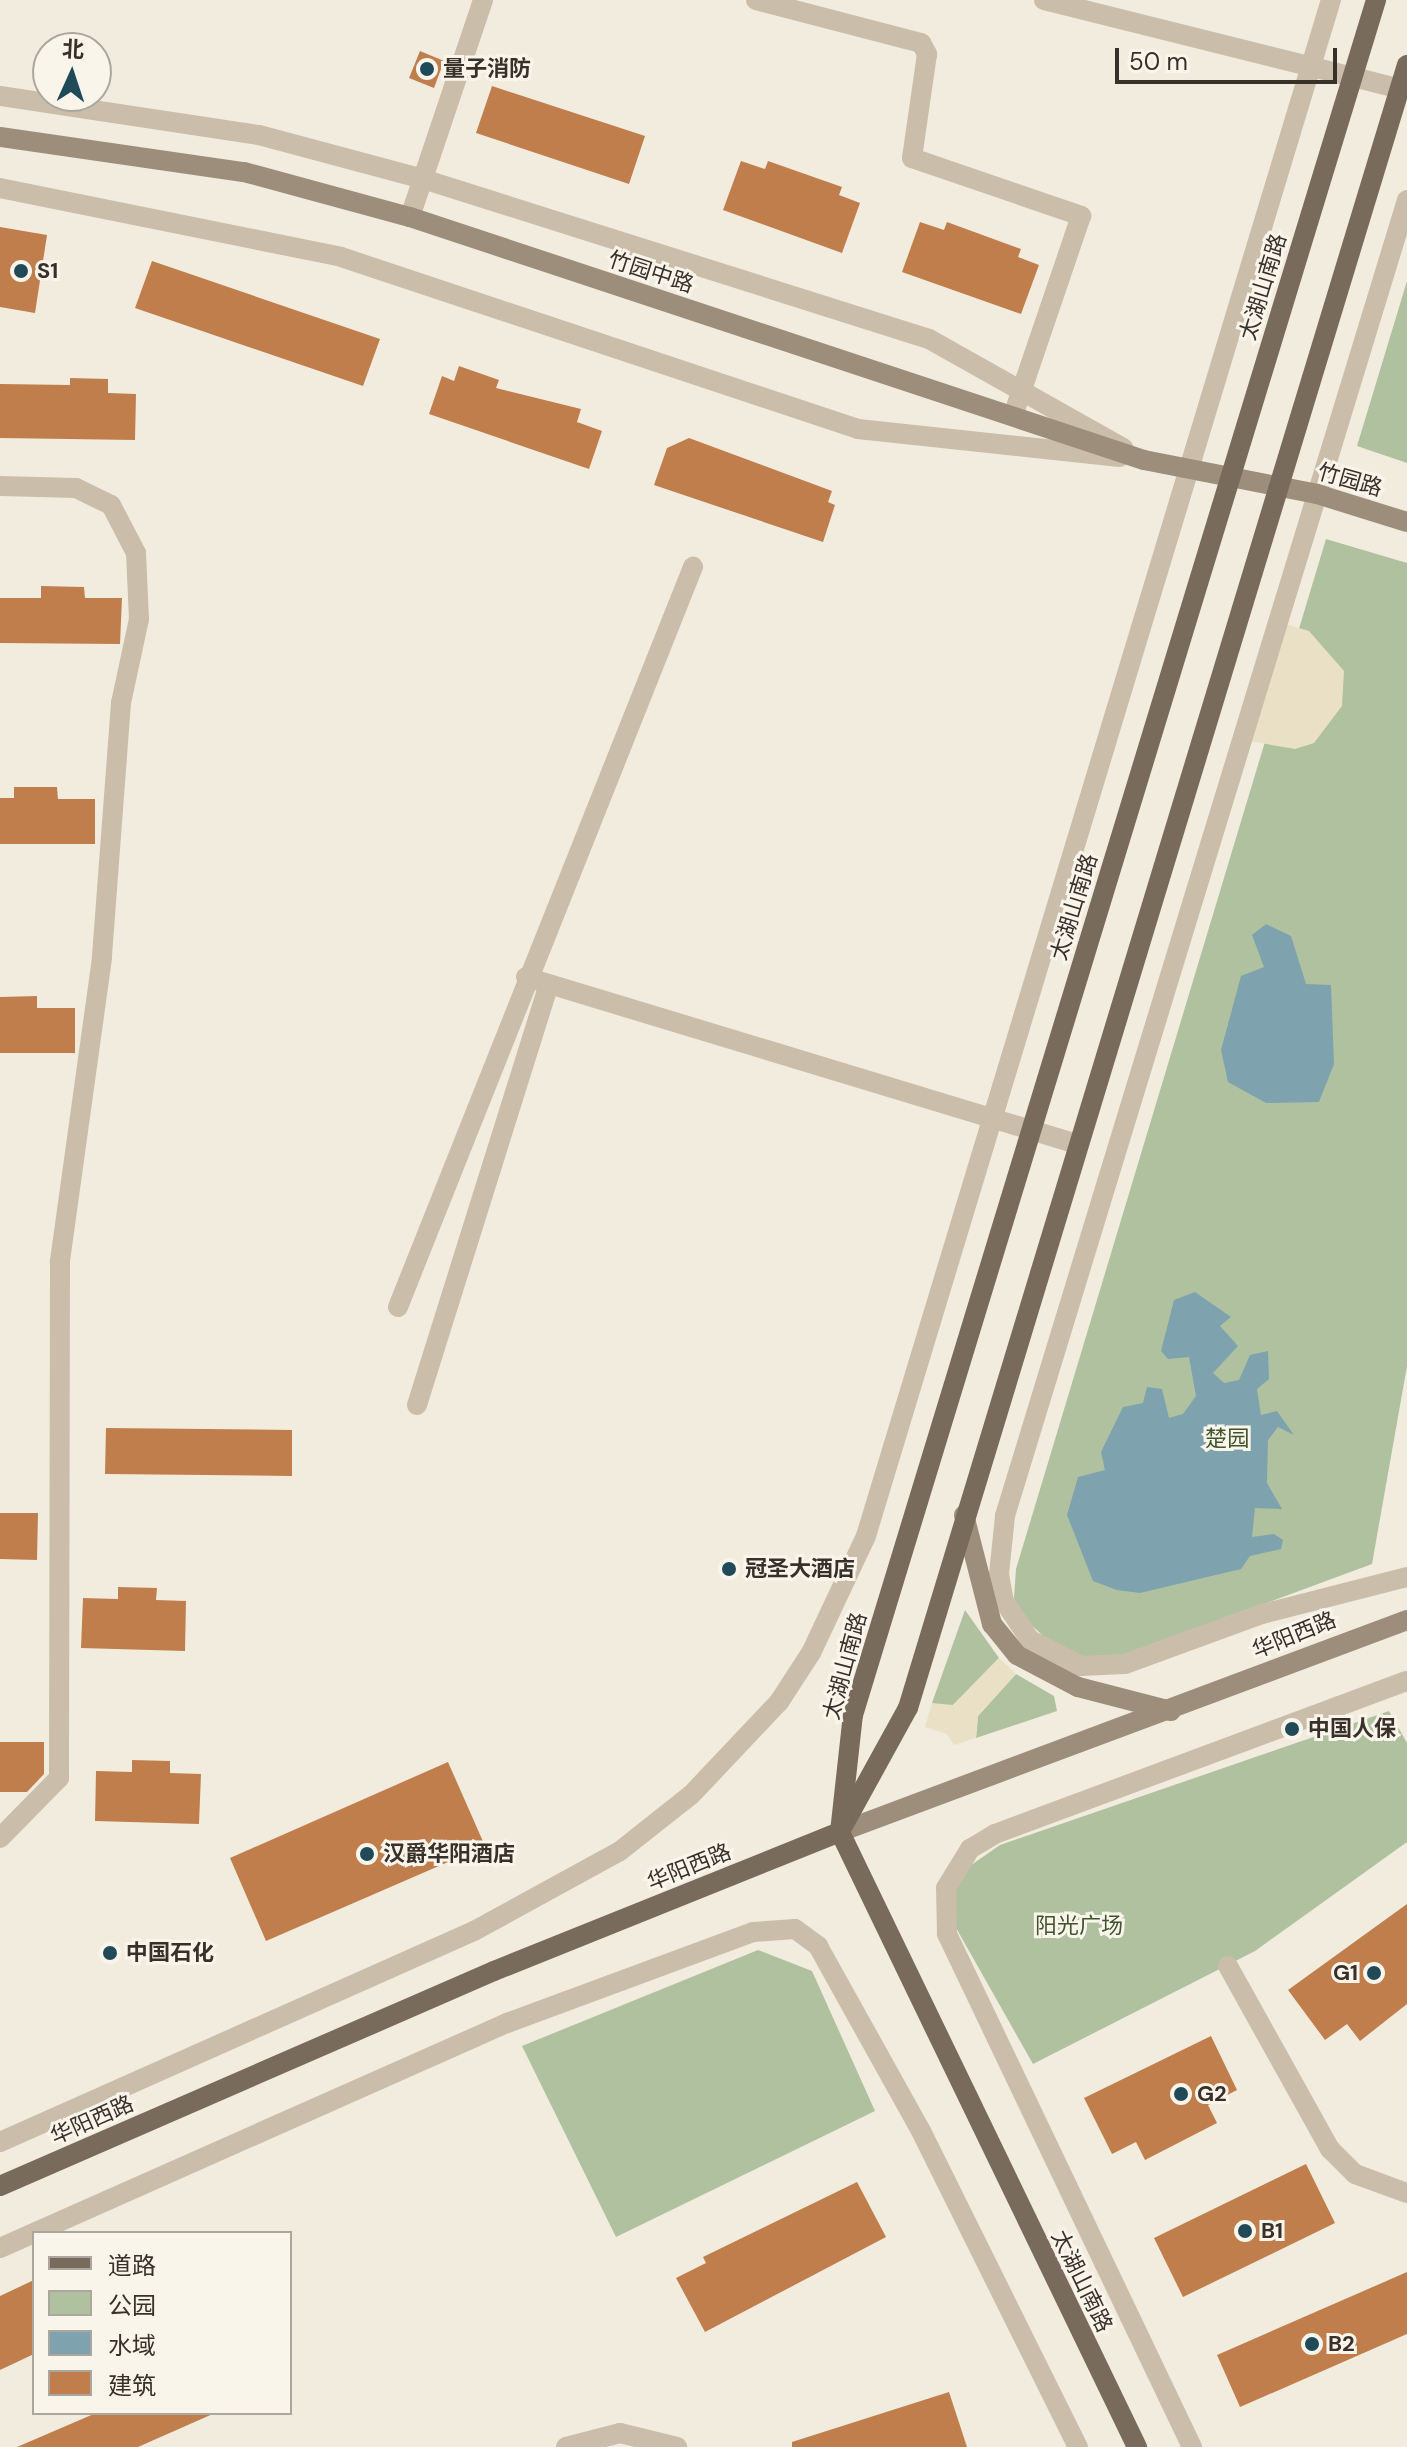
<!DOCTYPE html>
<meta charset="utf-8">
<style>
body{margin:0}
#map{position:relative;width:1407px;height:2447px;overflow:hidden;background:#f2ecdf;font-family:"DM Sans","Noto Sans SC",sans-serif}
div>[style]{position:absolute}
.green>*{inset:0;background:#afc19f}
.plaza>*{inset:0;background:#e9e0c6}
.water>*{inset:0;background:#7ea3ae}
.building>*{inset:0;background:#c17e4d}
.street>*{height:20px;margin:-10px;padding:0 10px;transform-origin:10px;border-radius:10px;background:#cabeab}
.secondary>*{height:20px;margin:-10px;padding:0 10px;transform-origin:10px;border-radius:10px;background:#9d8e7c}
.primary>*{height:20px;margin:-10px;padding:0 10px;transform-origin:10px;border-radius:10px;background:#796b5b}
.dots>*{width:22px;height:22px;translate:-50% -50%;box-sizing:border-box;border:4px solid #f9f5eb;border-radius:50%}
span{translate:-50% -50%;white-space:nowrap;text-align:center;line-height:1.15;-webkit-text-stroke:6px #f9f5eb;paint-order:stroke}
.poi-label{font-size:22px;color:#38312a;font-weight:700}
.left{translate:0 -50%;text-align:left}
.right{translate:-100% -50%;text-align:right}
.street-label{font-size:22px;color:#38312a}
.park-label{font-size:22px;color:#40552e}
.legend{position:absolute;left:32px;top:2231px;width:260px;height:184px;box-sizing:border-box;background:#f9f5eb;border:2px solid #aca79e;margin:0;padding:10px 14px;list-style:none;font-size:24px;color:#38312a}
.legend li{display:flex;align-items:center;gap:16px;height:40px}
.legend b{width:40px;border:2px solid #aca79e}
.north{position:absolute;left:32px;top:32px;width:80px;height:80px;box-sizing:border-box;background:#f9f5eb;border:2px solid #aca79e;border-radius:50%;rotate:3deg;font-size:22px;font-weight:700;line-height:32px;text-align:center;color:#38312a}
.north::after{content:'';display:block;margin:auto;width:28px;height:36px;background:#214a58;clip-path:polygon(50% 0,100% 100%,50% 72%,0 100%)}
.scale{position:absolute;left:1115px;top:48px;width:222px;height:36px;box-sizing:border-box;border:4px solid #38312a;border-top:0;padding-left:10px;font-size:24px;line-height:28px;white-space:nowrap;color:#38312a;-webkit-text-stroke:6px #f9f5eb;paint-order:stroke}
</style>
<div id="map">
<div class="green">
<div style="clip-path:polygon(1407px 281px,1407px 463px,1357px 446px)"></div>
<div style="clip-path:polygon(1326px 539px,1407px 563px,1407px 1366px,1372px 1564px,1123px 1656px,1084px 1657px,1056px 1648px,1026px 1620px,1014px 1598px,1016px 1569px)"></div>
<div style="clip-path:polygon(965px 1610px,999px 1658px,953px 1705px,939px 1707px,932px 1703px)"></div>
<div style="clip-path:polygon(1016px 1674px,1054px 1696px,1057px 1711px,976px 1738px,978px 1716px)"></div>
<div style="clip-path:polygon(1389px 1711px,1407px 1743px,1407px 1842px,1255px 1951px,1033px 2064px,951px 1919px,950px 1895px,964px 1870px,1000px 1845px)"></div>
<div style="clip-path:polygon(758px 1950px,812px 1971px,875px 2111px,616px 2237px,522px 2046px)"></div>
</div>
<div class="plaza">
<div style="clip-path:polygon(1286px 624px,1309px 631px,1344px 671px,1342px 706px,1314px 743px,1295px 749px,1249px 741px)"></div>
<div style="clip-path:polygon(999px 1658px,1016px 1674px,978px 1716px,976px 1738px,954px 1745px,947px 1734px,925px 1727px,932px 1703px,953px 1705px)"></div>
</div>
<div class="water">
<div style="clip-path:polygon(1266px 924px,1291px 936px,1306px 984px,1331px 985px,1334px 1064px,1319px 1102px,1266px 1103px,1228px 1082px,1221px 1050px,1241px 976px,1264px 967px,1252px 935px)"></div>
<div style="clip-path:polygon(1195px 1292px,1231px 1317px,1220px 1326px,1238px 1346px,1213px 1373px,1224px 1383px,1239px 1380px,1250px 1355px,1268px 1351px,1269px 1379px,1257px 1389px,1261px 1415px,1277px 1411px,1294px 1435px,1278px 1427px,1268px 1440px,1267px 1483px,1282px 1509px,1255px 1508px,1252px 1537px,1274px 1534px,1283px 1540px,1281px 1549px,1250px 1556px,1241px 1569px,1140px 1593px,1117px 1590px,1093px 1581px,1067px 1515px,1078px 1477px,1105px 1470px,1101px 1452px,1123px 1407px,1143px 1403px,1147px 1387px,1162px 1389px,1169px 1418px,1183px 1414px,1196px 1396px,1189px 1357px,1168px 1359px,1161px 1351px,1174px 1300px)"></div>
</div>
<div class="building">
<div style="clip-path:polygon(420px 51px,444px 61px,434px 88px,409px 78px)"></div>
<div style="clip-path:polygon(492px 86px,645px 136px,629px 184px,476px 133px)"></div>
<div style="clip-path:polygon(741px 161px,765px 169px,768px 161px,842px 187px,839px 195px,860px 203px,842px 253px,723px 210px)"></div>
<div style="clip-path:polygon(920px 222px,944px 230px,947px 222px,1021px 249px,1018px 257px,1039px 265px,1021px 314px,902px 272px)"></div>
<div style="clip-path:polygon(0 227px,47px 235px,35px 313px,0 307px)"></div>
<div style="clip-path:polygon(152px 261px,380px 339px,363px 386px,135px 308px)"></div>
<div style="clip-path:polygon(459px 366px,499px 380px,496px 388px,581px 409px,577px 422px,602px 431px,589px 469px,429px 414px,442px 376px,454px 381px)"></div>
<div style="clip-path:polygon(70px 378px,108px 379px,108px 393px,136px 394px,135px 440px,0 438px,0 384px,70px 385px)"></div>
<div style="clip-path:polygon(689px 438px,832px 491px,828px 502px,835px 505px,823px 542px,654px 485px,667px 448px)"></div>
<div style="clip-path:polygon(41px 586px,84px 587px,85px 598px,122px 598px,120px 644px,0 643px,0 598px,41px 598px)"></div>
<div style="clip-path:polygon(14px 787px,57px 787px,58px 799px,95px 799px,95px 844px,0 844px,0 798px,14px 798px)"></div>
<div style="clip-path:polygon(37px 996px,37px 1008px,75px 1008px,75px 1053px,0 1053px,0 997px)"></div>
<div style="clip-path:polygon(106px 1428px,292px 1430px,292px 1476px,105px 1474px)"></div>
<div style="clip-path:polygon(0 1513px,38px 1513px,37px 1560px,0 1559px)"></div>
<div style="clip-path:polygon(118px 1587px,157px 1588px,156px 1600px,186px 1601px,185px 1651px,81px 1648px,83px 1598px,118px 1599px)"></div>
<div style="clip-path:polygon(0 1742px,44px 1742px,44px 1774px,27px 1792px,0 1792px)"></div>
<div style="clip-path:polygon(132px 1760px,170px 1761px,170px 1773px,201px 1774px,199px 1824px,95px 1821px,96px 1771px,132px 1772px)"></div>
<div style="clip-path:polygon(448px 1762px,485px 1846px,266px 1941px,230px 1858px)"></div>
<div style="clip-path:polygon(1407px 1904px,1407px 2004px,1360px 2041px,1347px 2024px,1325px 2040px,1288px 1990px)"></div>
<div style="clip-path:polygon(1211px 2036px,1237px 2090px,1208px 2105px,1217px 2123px,1145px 2160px,1136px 2142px,1112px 2154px,1084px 2098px)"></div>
<div style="clip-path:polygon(1306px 2164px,1335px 2223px,1183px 2297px,1154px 2238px)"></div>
<div style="clip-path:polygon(857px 2182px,886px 2237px,705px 2332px,676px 2278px,706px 2263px,703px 2257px)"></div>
<div style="clip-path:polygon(1407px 2272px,1407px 2334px,1240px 2407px,1217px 2355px)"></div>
<div style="clip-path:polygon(34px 2280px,34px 2354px,0 2370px,0 2296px)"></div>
<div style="clip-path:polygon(949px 2392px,967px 2447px,792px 2447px,792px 2442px)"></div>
<div style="clip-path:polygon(96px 2413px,215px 2413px,138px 2447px,17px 2447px)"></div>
</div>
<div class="street">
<div style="left:756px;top:0;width:171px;rotate:14.6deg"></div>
<div style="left:921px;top:43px;width:13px;rotate:61deg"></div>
<div style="left:927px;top:54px;width:105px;rotate:98.2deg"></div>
<div style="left:912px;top:158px;width:179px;rotate:18.9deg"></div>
<div style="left:1081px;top:216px;width:211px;rotate:108.8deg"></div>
<div style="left:1044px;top:0;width:367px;rotate:14deg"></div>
<div style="left:0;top:96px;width:262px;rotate:8.6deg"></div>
<div style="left:259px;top:135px;width:170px;rotate:15deg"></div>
<div style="left:423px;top:179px;width:531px;rotate:17.55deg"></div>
<div style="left:929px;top:339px;width:223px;rotate:29.3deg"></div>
<div style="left:0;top:188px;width:348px;rotate:11.4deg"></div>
<div style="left:341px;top:257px;width:545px;rotate:18.4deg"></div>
<div style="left:858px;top:429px;width:263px;rotate:6.1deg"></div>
<div style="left:1407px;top:200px;width:1376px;rotate:106.99deg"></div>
<div style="left:1005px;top:1516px;width:58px;rotate:95.9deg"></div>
<div style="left:999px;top:1574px;width:27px;rotate:80deg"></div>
<div style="left:1004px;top:1601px;width:47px;rotate:56.3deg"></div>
<div style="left:1030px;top:1640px;width:57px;rotate:27deg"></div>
<div style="left:1081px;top:1666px;width:44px;rotate:-2.6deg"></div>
<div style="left:1125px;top:1664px;width:146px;rotate:-20.1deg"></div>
<div style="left:1262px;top:1614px;width:150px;rotate:-14.3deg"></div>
<div style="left:410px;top:217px;width:229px;rotate:-71.4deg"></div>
<div style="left:0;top:486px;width:76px;rotate:1.5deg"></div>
<div style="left:76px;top:488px;width:39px;rotate:26deg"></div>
<div style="left:111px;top:505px;width:54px;rotate:62.5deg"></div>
<div style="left:136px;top:553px;width:66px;rotate:87.4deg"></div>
<div style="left:139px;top:619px;width:86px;rotate:102.1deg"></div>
<div style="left:121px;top:703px;width:256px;rotate:94.3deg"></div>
<div style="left:102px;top:958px;width:307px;rotate:97.9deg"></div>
<div style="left:60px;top:1262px;width:516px;rotate:90.11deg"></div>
<div style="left:59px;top:1778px;width:84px;rotate:134.5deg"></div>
<div style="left:526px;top:977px;width:576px;rotate:16.86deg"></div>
<div style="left:398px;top:1307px;width:797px;rotate:-68.27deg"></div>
<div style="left:417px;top:1405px;width:441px;rotate:-72.6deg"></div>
<div style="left:1228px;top:1966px;width:210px;rotate:60.9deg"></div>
<div style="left:1330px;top:2149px;width:35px;rotate:45deg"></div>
<div style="left:1355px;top:2174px;width:55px;rotate:20.1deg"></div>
<div style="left:0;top:2142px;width:519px;rotate:-24deg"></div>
<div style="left:474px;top:1931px;width:166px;rotate:-28.7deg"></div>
<div style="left:620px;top:1851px;width:90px;rotate:-38.3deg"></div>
<div style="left:691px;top:1795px;width:128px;rotate:-46.6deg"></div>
<div style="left:779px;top:1702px;width:59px;rotate:-56.9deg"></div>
<div style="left:811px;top:1653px;width:129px;rotate:-64.8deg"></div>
<div style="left:866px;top:1536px;width:1605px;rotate:-73.16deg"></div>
<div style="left:0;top:2248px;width:555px;rotate:-23.93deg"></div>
<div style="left:507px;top:2023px;width:262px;rotate:-20.3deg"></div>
<div style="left:753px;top:1932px;width:42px;rotate:-4.1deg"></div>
<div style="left:795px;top:1929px;width:29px;rotate:36deg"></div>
<div style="left:818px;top:1946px;width:212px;rotate:60.9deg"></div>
<div style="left:921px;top:2131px;width:353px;rotate:63.6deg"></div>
<div style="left:566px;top:2447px;width:56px;rotate:-14.5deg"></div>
<div style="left:620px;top:2433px;width:59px;rotate:13.8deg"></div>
<div style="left:1192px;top:2447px;width:569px;rotate:-115.53deg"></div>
<div style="left:947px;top:1934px;width:46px;rotate:-91.2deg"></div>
<div style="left:946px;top:1888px;width:46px;rotate:-58.4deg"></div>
<div style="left:970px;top:1849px;width:29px;rotate:-31deg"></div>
<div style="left:995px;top:1834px;width:439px;rotate:-20.4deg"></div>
</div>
<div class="secondary">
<div style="left:0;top:137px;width:246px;rotate:8.2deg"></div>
<div style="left:244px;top:172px;width:172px;rotate:15.2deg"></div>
<div style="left:410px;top:217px;width:773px;rotate:18.32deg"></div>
<div style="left:1144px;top:460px;width:176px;rotate:11.1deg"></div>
<div style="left:1317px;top:494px;width:94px;rotate:17.3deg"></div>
<div style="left:964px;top:1515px;width:113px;rotate:75.6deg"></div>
<div style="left:992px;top:1624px;width:40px;rotate:51deg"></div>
<div style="left:1017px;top:1655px;width:69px;rotate:27.7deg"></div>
<div style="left:1078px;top:1687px;width:96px;rotate:14.5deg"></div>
<div style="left:840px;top:1832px;width:605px;rotate:-20.5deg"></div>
</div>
<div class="primary">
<div style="left:843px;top:1826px;width:135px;rotate:-61.2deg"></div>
<div style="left:908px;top:1708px;width:1717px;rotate:-73.11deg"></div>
<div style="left:0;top:2186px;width:539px;rotate:-23.52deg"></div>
<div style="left:494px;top:1971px;width:373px;rotate:-21.9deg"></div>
<div style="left:1137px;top:2447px;width:683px;rotate:-115.78deg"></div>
<div style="left:840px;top:1832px;width:118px;rotate:-83.7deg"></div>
<div style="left:853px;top:1715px;width:1793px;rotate:-73.04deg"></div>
</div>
<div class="dots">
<div style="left:427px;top:69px;background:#214a58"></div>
<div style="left:21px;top:271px;background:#214a58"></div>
<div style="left:729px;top:1569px;background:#214a58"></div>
<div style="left:1292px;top:1729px;background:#214a58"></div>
<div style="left:367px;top:1854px;background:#214a58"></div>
<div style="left:110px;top:1953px;background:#214a58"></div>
<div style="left:1374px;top:1973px;background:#214a58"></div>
<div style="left:1181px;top:2094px;background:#214a58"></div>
<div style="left:1245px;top:2231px;background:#214a58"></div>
<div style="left:1312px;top:2344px;background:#214a58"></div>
</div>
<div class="poi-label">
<span class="left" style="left:443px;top:69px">量子消防</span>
<span class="left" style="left:37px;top:271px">S1</span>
<span class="left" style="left:745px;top:1569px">冠圣大酒店</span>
<span class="left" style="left:1308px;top:1729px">中国人保</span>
<span class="left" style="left:383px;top:1854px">汉爵华阳酒店</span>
<span class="left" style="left:126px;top:1953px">中国石化</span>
<span class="right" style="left:1358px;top:1973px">G1</span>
<span class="left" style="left:1197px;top:2094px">G2</span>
<span class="left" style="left:1261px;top:2231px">B1</span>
<span class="left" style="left:1328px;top:2344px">B2</span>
</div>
<div class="street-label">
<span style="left:651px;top:272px;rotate:18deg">竹园中路</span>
<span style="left:1263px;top:287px;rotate:-73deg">太湖山南路</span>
<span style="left:1350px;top:480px;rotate:16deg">竹园路</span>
<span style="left:1074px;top:907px;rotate:-73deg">太湖山南路</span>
<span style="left:1294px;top:1635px;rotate:-22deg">华阳西路</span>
<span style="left:845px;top:1666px;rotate:-75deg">太湖山南路</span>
<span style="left:689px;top:1867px;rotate:-22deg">华阳西路</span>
<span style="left:92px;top:2120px;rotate:-24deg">华阳西路</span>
<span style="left:1082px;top:2281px;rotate:64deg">太湖山南路</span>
</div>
<div class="park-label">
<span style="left:1227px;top:1439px">楚园</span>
<span style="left:1079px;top:1926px">阳光广场</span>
</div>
<ul class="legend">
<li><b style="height:10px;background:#796b5b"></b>道路</li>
<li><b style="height:22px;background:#afc19f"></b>公园</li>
<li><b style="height:22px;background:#7ea3ae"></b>水域</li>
<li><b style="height:22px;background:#c17e4d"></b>建筑</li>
</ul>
<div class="north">北</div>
<div class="scale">50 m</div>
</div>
